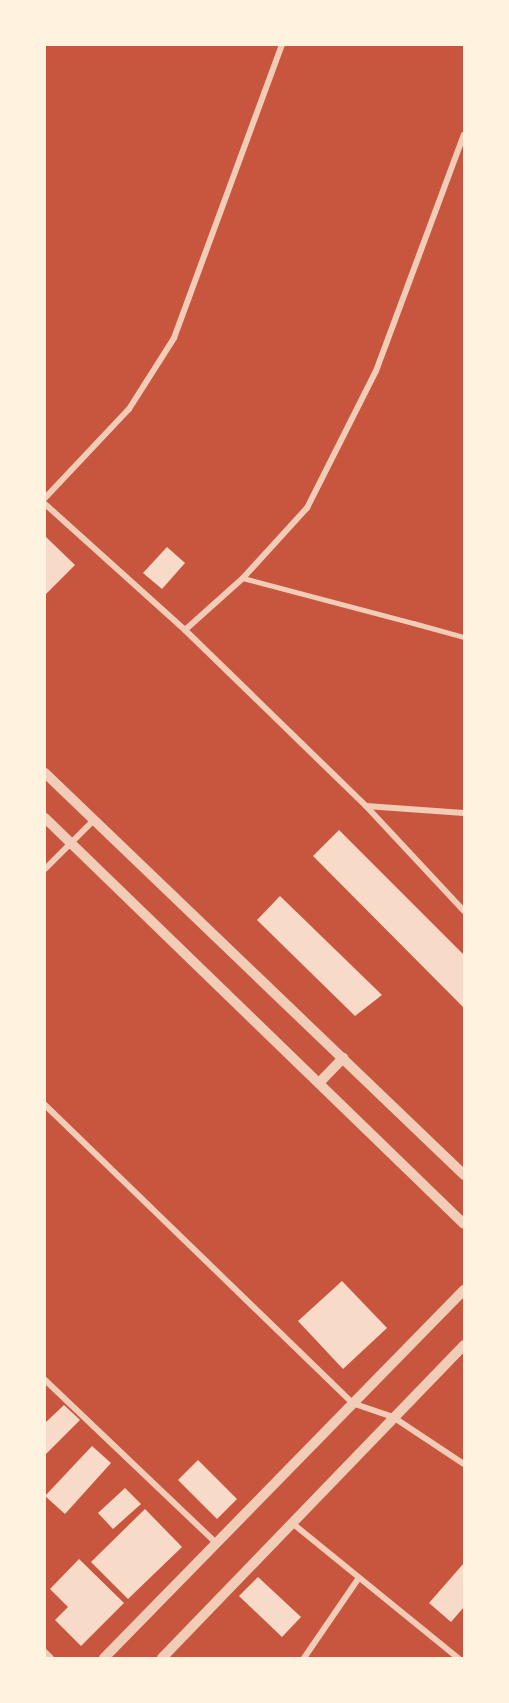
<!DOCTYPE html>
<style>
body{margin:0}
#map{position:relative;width:509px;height:1703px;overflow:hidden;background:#c8553d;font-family:Quicksand,sans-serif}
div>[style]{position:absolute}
.building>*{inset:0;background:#f7dbc8}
.service>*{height:4.5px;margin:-2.25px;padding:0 2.25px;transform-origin:2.25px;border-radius:2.25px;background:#f1ccb7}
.pedestrian>*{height:5px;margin:-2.5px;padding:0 2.5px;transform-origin:2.5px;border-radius:2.5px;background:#f1ccb7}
.minor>*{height:6px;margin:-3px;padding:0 3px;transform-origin:3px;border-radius:3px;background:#f1ccb7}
.tertiary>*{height:10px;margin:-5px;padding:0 5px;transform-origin:5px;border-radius:5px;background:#f1ccb7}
span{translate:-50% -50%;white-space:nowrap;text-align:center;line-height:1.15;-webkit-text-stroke:6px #fff3e0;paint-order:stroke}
.frame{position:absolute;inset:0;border:46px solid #fff3e0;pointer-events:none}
</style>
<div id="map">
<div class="building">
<div style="clip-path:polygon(46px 537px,75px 565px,45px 595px,45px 539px)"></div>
<div style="clip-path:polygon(167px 547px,185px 563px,162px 589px,143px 573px)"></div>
<div style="clip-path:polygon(339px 830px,464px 955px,464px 1008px,313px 856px)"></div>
<div style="clip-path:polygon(280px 896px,382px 995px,355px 1016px,257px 920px)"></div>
<div style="clip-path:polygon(342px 1281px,387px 1328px,343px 1369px,298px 1321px)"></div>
<div style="clip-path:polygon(64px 1405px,80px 1420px,45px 1455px,45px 1423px)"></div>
<div style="clip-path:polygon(92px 1446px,111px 1463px,65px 1514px,45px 1496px)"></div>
<div style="clip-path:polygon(198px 1460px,237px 1499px,217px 1519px,178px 1480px)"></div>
<div style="clip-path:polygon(125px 1488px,141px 1504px,113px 1529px,98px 1513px)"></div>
<div style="clip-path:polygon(145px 1509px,182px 1547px,128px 1599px,91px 1562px)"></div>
<div style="clip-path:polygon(79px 1559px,124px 1603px,81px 1646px,55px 1620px,68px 1607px,50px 1589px)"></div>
<div style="clip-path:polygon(464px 1563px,464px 1607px,451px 1622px,429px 1603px)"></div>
<div style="clip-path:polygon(258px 1577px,301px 1617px,282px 1637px,239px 1596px)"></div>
</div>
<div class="service">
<div style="left:243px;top:578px;width:176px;rotate:14.8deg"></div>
</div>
<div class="pedestrian">
<div style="left:413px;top:623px;width:53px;rotate:15.4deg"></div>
</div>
<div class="minor">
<div style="left:45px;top:498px;width:122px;rotate:-46.7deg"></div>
<div style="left:129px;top:409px;width:84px;rotate:-57.6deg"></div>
<div style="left:174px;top:338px;width:312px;rotate:-69.8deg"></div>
<div style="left:45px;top:504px;width:188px;rotate:42deg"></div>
<div style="left:185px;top:630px;width:252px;rotate:44.2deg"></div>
<div style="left:366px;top:806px;width:144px;rotate:47deg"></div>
<div style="left:185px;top:630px;width:78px;rotate:-41.9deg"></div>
<div style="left:243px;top:578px;width:95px;rotate:-47.6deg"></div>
<div style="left:307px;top:508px;width:153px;rotate:-63.3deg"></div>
<div style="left:376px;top:371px;width:252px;rotate:-69.6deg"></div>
<div style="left:366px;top:806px;width:98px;rotate:4.1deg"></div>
<div style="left:45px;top:869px;width:69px;rotate:-45deg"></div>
<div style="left:45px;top:1105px;width:428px;rotate:44.1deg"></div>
<div style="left:352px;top:1403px;width:43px;rotate:18.9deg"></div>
<div style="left:393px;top:1417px;width:85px;rotate:33.5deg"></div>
<div style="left:45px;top:1380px;width:238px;rotate:43.6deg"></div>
<div style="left:292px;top:1523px;width:214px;rotate:39.1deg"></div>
<div style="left:45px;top:1652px;width:8px;rotate:45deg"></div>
<div style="left:304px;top:1658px;width:96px;rotate:-55.6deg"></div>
</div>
<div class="tertiary">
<div style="left:45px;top:773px;width:581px;rotate:43.81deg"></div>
<div style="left:45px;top:818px;width:583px;rotate:44.1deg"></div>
<div style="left:319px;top:1083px;width:35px;rotate:-46deg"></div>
<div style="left:104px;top:1658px;width:515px;rotate:-45.63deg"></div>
<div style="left:162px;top:1658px;width:435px;rotate:-46deg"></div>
</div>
<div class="frame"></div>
</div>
